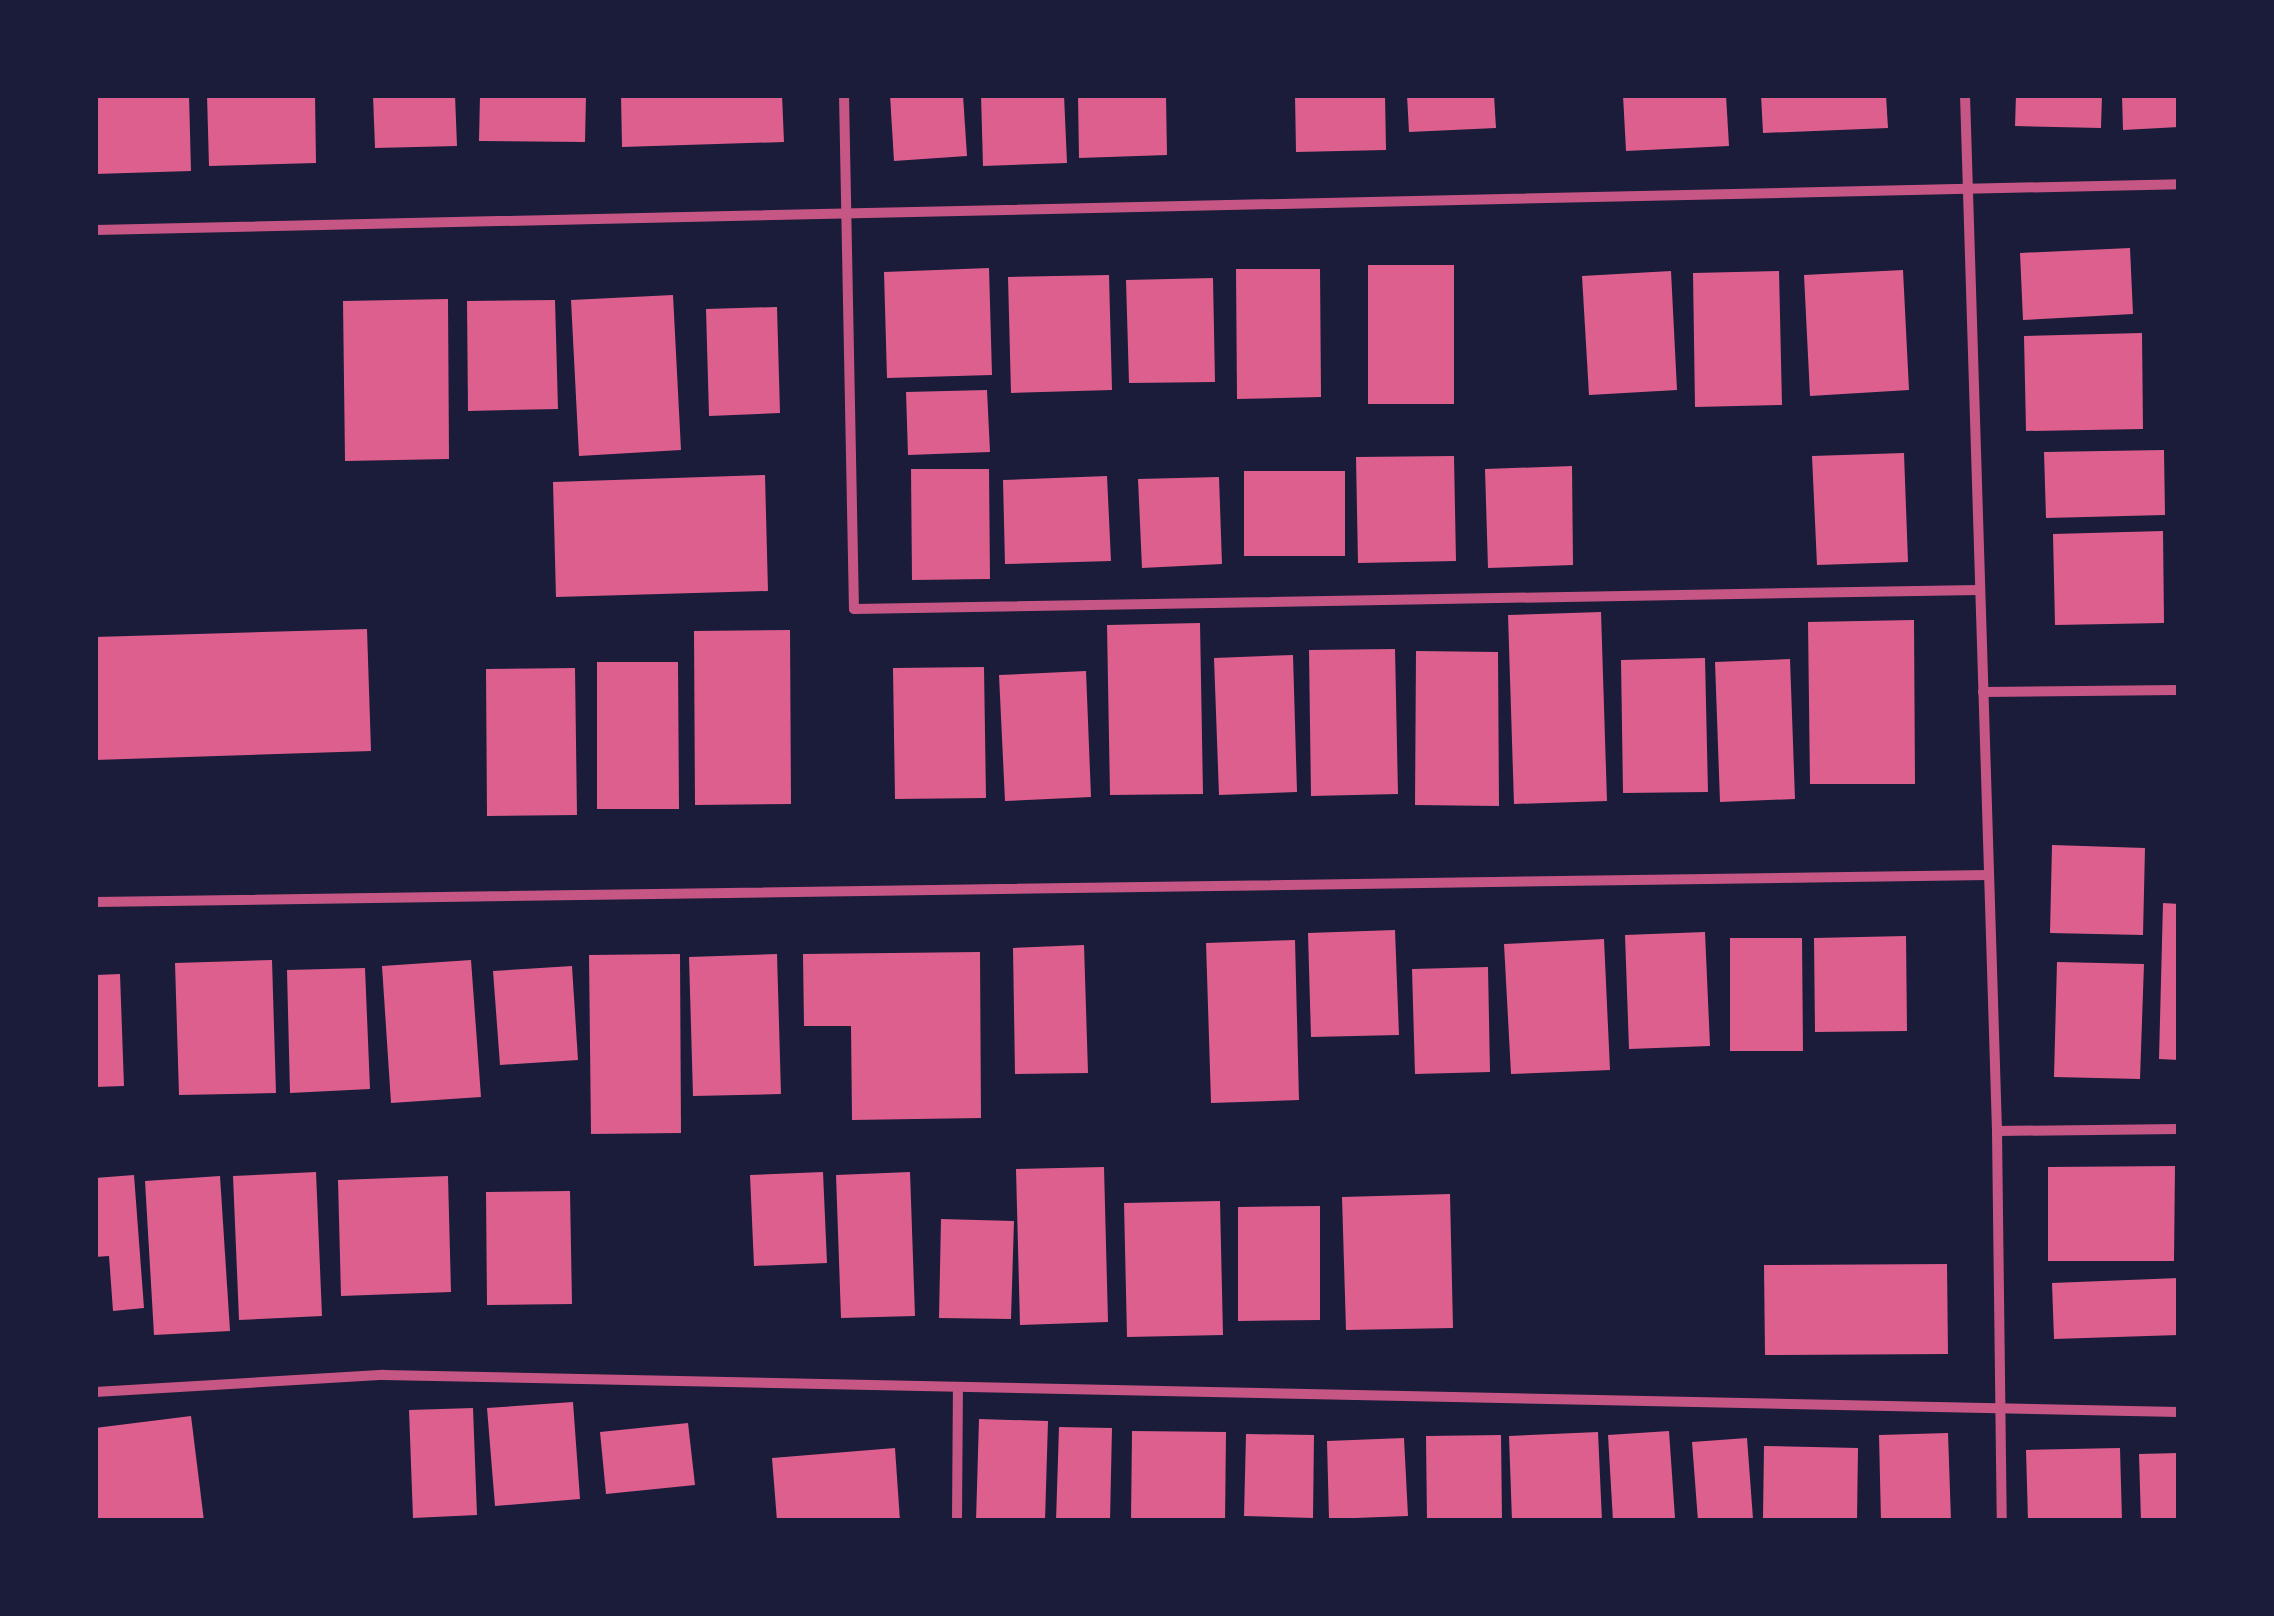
<!DOCTYPE html>
<style>
body{margin:0}
#map{position:relative;width:2274px;height:1616px;overflow:hidden;background:#1b1b3a;font-family:Barlow,sans-serif}
div>[style]{position:absolute}
.building>*{inset:0;background:#dd5f8e}
.minor>*{height:10px;margin:-5px;padding:0 5px;transform-origin:5px;border-radius:5px;background:#c65784}
span{translate:-50% -50%;white-space:nowrap;text-align:center;line-height:1.15;-webkit-text-stroke:8px #1b1b3a;paint-order:stroke}
.frame{position:absolute;inset:0;border:98px solid #1b1b3a;pointer-events:none}
</style>
<div id="map">
<div class="building">
<div style="clip-path:polygon(95px 95px,189px 95px,191px 171px,95px 174px)"></div>
<div style="clip-path:polygon(207px 95px,315px 95px,316px 163px,209px 166px)"></div>
<div style="clip-path:polygon(373px 95px,455px 95px,457px 146px,375px 148px)"></div>
<div style="clip-path:polygon(480px 95px,586px 95px,585px 142px,479px 141px)"></div>
<div style="clip-path:polygon(621px 95px,782px 95px,784px 142px,622px 147px)"></div>
<div style="clip-path:polygon(890px 95px,963px 95px,967px 156px,894px 161px)"></div>
<div style="clip-path:polygon(981px 95px,1064px 95px,1067px 163px,983px 166px)"></div>
<div style="clip-path:polygon(1078px 95px,1166px 95px,1167px 155px,1079px 158px)"></div>
<div style="clip-path:polygon(1295px 95px,1385px 95px,1386px 150px,1296px 152px)"></div>
<div style="clip-path:polygon(1407px 95px,1494px 95px,1496px 128px,1409px 132px)"></div>
<div style="clip-path:polygon(1623px 95px,1726px 95px,1729px 146px,1626px 151px)"></div>
<div style="clip-path:polygon(1761px 95px,1886px 95px,1888px 128px,1763px 133px)"></div>
<div style="clip-path:polygon(2016px 95px,2102px 95px,2101px 128px,2015px 126px)"></div>
<div style="clip-path:polygon(2122px 95px,2179px 95px,2179px 127px,2123px 130px)"></div>
<div style="clip-path:polygon(2130px 248px,2133px 314px,2023px 320px,2020px 253px)"></div>
<div style="clip-path:polygon(1368px 265px,1454px 265px,1454px 404px,1368px 404px)"></div>
<div style="clip-path:polygon(989px 268px,992px 375px,887px 378px,884px 272px)"></div>
<div style="clip-path:polygon(1236px 269px,1320px 269px,1321px 397px,1237px 399px)"></div>
<div style="clip-path:polygon(1903px 270px,1909px 390px,1810px 396px,1804px 275px)"></div>
<div style="clip-path:polygon(1671px 271px,1677px 390px,1589px 395px,1582px 276px)"></div>
<div style="clip-path:polygon(1779px 271px,1782px 405px,1695px 407px,1693px 273px)"></div>
<div style="clip-path:polygon(1109px 275px,1112px 390px,1011px 393px,1008px 277px)"></div>
<div style="clip-path:polygon(1213px 278px,1215px 382px,1129px 383px,1126px 280px)"></div>
<div style="clip-path:polygon(673px 295px,681px 450px,579px 456px,571px 300px)"></div>
<div style="clip-path:polygon(448px 299px,449px 459px,345px 461px,343px 301px)"></div>
<div style="clip-path:polygon(555px 300px,558px 409px,468px 411px,467px 301px)"></div>
<div style="clip-path:polygon(777px 307px,780px 413px,709px 416px,706px 309px)"></div>
<div style="clip-path:polygon(2142px 333px,2143px 429px,2026px 431px,2024px 336px)"></div>
<div style="clip-path:polygon(987px 390px,990px 452px,908px 455px,906px 392px)"></div>
<div style="clip-path:polygon(2164px 450px,2165px 515px,2046px 518px,2044px 452px)"></div>
<div style="clip-path:polygon(1904px 453px,1908px 562px,1817px 565px,1812px 456px)"></div>
<div style="clip-path:polygon(1454px 456px,1456px 561px,1358px 563px,1356px 457px)"></div>
<div style="clip-path:polygon(1572px 466px,1573px 565px,1488px 568px,1485px 469px)"></div>
<div style="clip-path:polygon(911px 469px,989px 469px,990px 579px,912px 580px)"></div>
<div style="clip-path:polygon(1244px 471px,1345px 471px,1345px 556px,1244px 556px)"></div>
<div style="clip-path:polygon(765px 475px,768px 591px,556px 597px,553px 482px)"></div>
<div style="clip-path:polygon(1107px 476px,1111px 561px,1005px 564px,1003px 480px)"></div>
<div style="clip-path:polygon(1219px 477px,1222px 564px,1142px 568px,1138px 479px)"></div>
<div style="clip-path:polygon(2163px 531px,2164px 623px,2055px 625px,2053px 534px)"></div>
<div style="clip-path:polygon(1601px 612px,1607px 801px,1514px 804px,1508px 615px)"></div>
<div style="clip-path:polygon(1914px 620px,1915px 784px,1810px 784px,1808px 622px)"></div>
<div style="clip-path:polygon(1200px 623px,1203px 794px,1110px 795px,1107px 625px)"></div>
<div style="clip-path:polygon(367px 629px,371px 751px,95px 760px,95px 637px)"></div>
<div style="clip-path:polygon(790px 630px,791px 804px,695px 805px,694px 631px)"></div>
<div style="clip-path:polygon(1395px 649px,1398px 794px,1311px 796px,1309px 650px)"></div>
<div style="clip-path:polygon(1416px 651px,1498px 652px,1499px 806px,1415px 805px)"></div>
<div style="clip-path:polygon(1293px 655px,1297px 792px,1219px 795px,1214px 658px)"></div>
<div style="clip-path:polygon(1705px 658px,1708px 792px,1623px 793px,1621px 660px)"></div>
<div style="clip-path:polygon(1790px 659px,1795px 799px,1720px 802px,1715px 662px)"></div>
<div style="clip-path:polygon(597px 662px,678px 662px,679px 809px,597px 809px)"></div>
<div style="clip-path:polygon(984px 667px,986px 798px,895px 799px,893px 668px)"></div>
<div style="clip-path:polygon(575px 668px,577px 815px,487px 816px,486px 669px)"></div>
<div style="clip-path:polygon(1086px 671px,1091px 797px,1005px 801px,999px 675px)"></div>
<div style="clip-path:polygon(2052px 845px,2145px 848px,2143px 935px,2050px 933px)"></div>
<div style="clip-path:polygon(2163px 903px,2179px 904px,2179px 1060px,2159px 1059px)"></div>
<div style="clip-path:polygon(1395px 930px,1399px 1035px,1311px 1037px,1308px 933px)"></div>
<div style="clip-path:polygon(1705px 932px,1710px 1046px,1629px 1049px,1625px 935px)"></div>
<div style="clip-path:polygon(1906px 936px,1907px 1031px,1815px 1032px,1814px 938px)"></div>
<div style="clip-path:polygon(1730px 938px,1802px 938px,1803px 1051px,1730px 1051px)"></div>
<div style="clip-path:polygon(1604px 939px,1610px 1070px,1511px 1074px,1504px 944px)"></div>
<div style="clip-path:polygon(1295px 940px,1299px 1100px,1211px 1103px,1206px 943px)"></div>
<div style="clip-path:polygon(1084px 945px,1088px 1073px,1015px 1074px,1013px 948px)"></div>
<div style="clip-path:polygon(980px 952px,981px 1118px,852px 1120px,851px 1026px,804px 1026px,803px 954px)"></div>
<div style="clip-path:polygon(680px 954px,681px 1133px,591px 1134px,589px 955px)"></div>
<div style="clip-path:polygon(777px 954px,781px 1094px,693px 1096px,689px 957px)"></div>
<div style="clip-path:polygon(272px 960px,276px 1093px,179px 1095px,175px 963px)"></div>
<div style="clip-path:polygon(471px 960px,481px 1097px,391px 1103px,382px 966px)"></div>
<div style="clip-path:polygon(2057px 962px,2144px 964px,2140px 1079px,2054px 1077px)"></div>
<div style="clip-path:polygon(572px 966px,578px 1060px,500px 1065px,493px 971px)"></div>
<div style="clip-path:polygon(1488px 967px,1490px 1072px,1415px 1074px,1412px 969px)"></div>
<div style="clip-path:polygon(365px 968px,370px 1089px,290px 1093px,287px 970px)"></div>
<div style="clip-path:polygon(120px 974px,124px 1086px,95px 1087px,95px 975px)"></div>
<div style="clip-path:polygon(2175px 1166px,2174px 1261px,2048px 1261px,2048px 1167px)"></div>
<div style="clip-path:polygon(1104px 1167px,1108px 1322px,1020px 1325px,1016px 1169px)"></div>
<div style="clip-path:polygon(316px 1172px,322px 1316px,239px 1320px,233px 1176px)"></div>
<div style="clip-path:polygon(823px 1172px,827px 1263px,754px 1266px,750px 1175px)"></div>
<div style="clip-path:polygon(910px 1172px,915px 1316px,841px 1318px,836px 1175px)"></div>
<div style="clip-path:polygon(134px 1175px,144px 1308px,113px 1311px,109px 1256px,95px 1257px,95px 1178px)"></div>
<div style="clip-path:polygon(220px 1176px,230px 1331px,154px 1335px,145px 1181px)"></div>
<div style="clip-path:polygon(448px 1176px,451px 1292px,341px 1296px,338px 1180px)"></div>
<div style="clip-path:polygon(570px 1191px,572px 1304px,487px 1305px,486px 1192px)"></div>
<div style="clip-path:polygon(1450px 1194px,1453px 1328px,1346px 1330px,1342px 1197px)"></div>
<div style="clip-path:polygon(1220px 1201px,1223px 1335px,1127px 1337px,1124px 1203px)"></div>
<div style="clip-path:polygon(1320px 1206px,1320px 1320px,1238px 1321px,1238px 1207px)"></div>
<div style="clip-path:polygon(941px 1219px,1014px 1221px,1011px 1319px,939px 1318px)"></div>
<div style="clip-path:polygon(1947px 1264px,1948px 1354px,1765px 1355px,1764px 1265px)"></div>
<div style="clip-path:polygon(2179px 1278px,2179px 1335px,2054px 1339px,2052px 1283px)"></div>
<div style="clip-path:polygon(573px 1402px,580px 1499px,495px 1506px,487px 1408px)"></div>
<div style="clip-path:polygon(473px 1408px,477px 1515px,413px 1518px,409px 1410px)"></div>
<div style="clip-path:polygon(191px 1416px,204px 1521px,95px 1521px,95px 1428px)"></div>
<div style="clip-path:polygon(979px 1419px,1048px 1421px,1045px 1521px,976px 1521px)"></div>
<div style="clip-path:polygon(688px 1423px,695px 1485px,606px 1494px,600px 1432px)"></div>
<div style="clip-path:polygon(1059px 1427px,1112px 1428px,1110px 1521px,1056px 1521px)"></div>
<div style="clip-path:polygon(1132px 1431px,1226px 1432px,1225px 1521px,1131px 1521px)"></div>
<div style="clip-path:polygon(1669px 1431px,1675px 1518px,1613px 1521px,1608px 1435px)"></div>
<div style="clip-path:polygon(1598px 1432px,1602px 1521px,1512px 1521px,1509px 1436px)"></div>
<div style="clip-path:polygon(1948px 1433px,1951px 1521px,1881px 1521px,1879px 1435px)"></div>
<div style="clip-path:polygon(1246px 1434px,1314px 1435px,1313px 1518px,1244px 1516px)"></div>
<div style="clip-path:polygon(1501px 1435px,1502px 1521px,1427px 1521px,1426px 1436px)"></div>
<div style="clip-path:polygon(1404px 1438px,1408px 1516px,1329px 1519px,1327px 1441px)"></div>
<div style="clip-path:polygon(1747px 1438px,1753px 1519px,1698px 1521px,1692px 1442px)"></div>
<div style="clip-path:polygon(1764px 1446px,1858px 1448px,1857px 1520px,1763px 1518px)"></div>
<div style="clip-path:polygon(895px 1448px,900px 1521px,777px 1521px,772px 1458px)"></div>
<div style="clip-path:polygon(2120px 1448px,2122px 1521px,2028px 1521px,2026px 1450px)"></div>
<div style="clip-path:polygon(2179px 1453px,2179px 1521px,2141px 1521px,2139px 1454px)"></div>
</div>
<div class="minor">
<div style="left:844px;top:95px;width:514px;rotate:88.89deg"></div>
<div style="left:854px;top:609px;width:1125px;rotate:-0.97deg"></div>
<div style="left:1965px;top:95px;width:1036px;rotate:88.23deg"></div>
<div style="left:1997px;top:1131px;width:390px;rotate:89.3deg"></div>
<div style="left:95px;top:230px;width:2085px;rotate:-1.26deg"></div>
<div style="left:1983px;top:692px;width:196px;rotate:-0.6deg"></div>
<div style="left:95px;top:902px;width:1894px;rotate:-0.82deg"></div>
<div style="left:1997px;top:1131px;width:182px;rotate:-0.6deg"></div>
<div style="left:95px;top:1392px;width:289px;rotate:-3.4deg"></div>
<div style="left:383px;top:1375px;width:1796px;rotate:1.18deg"></div>
<div style="left:957px;top:1521px;width:132px;rotate:-89.6deg"></div>
</div>
<div class="frame"></div>
</div>
